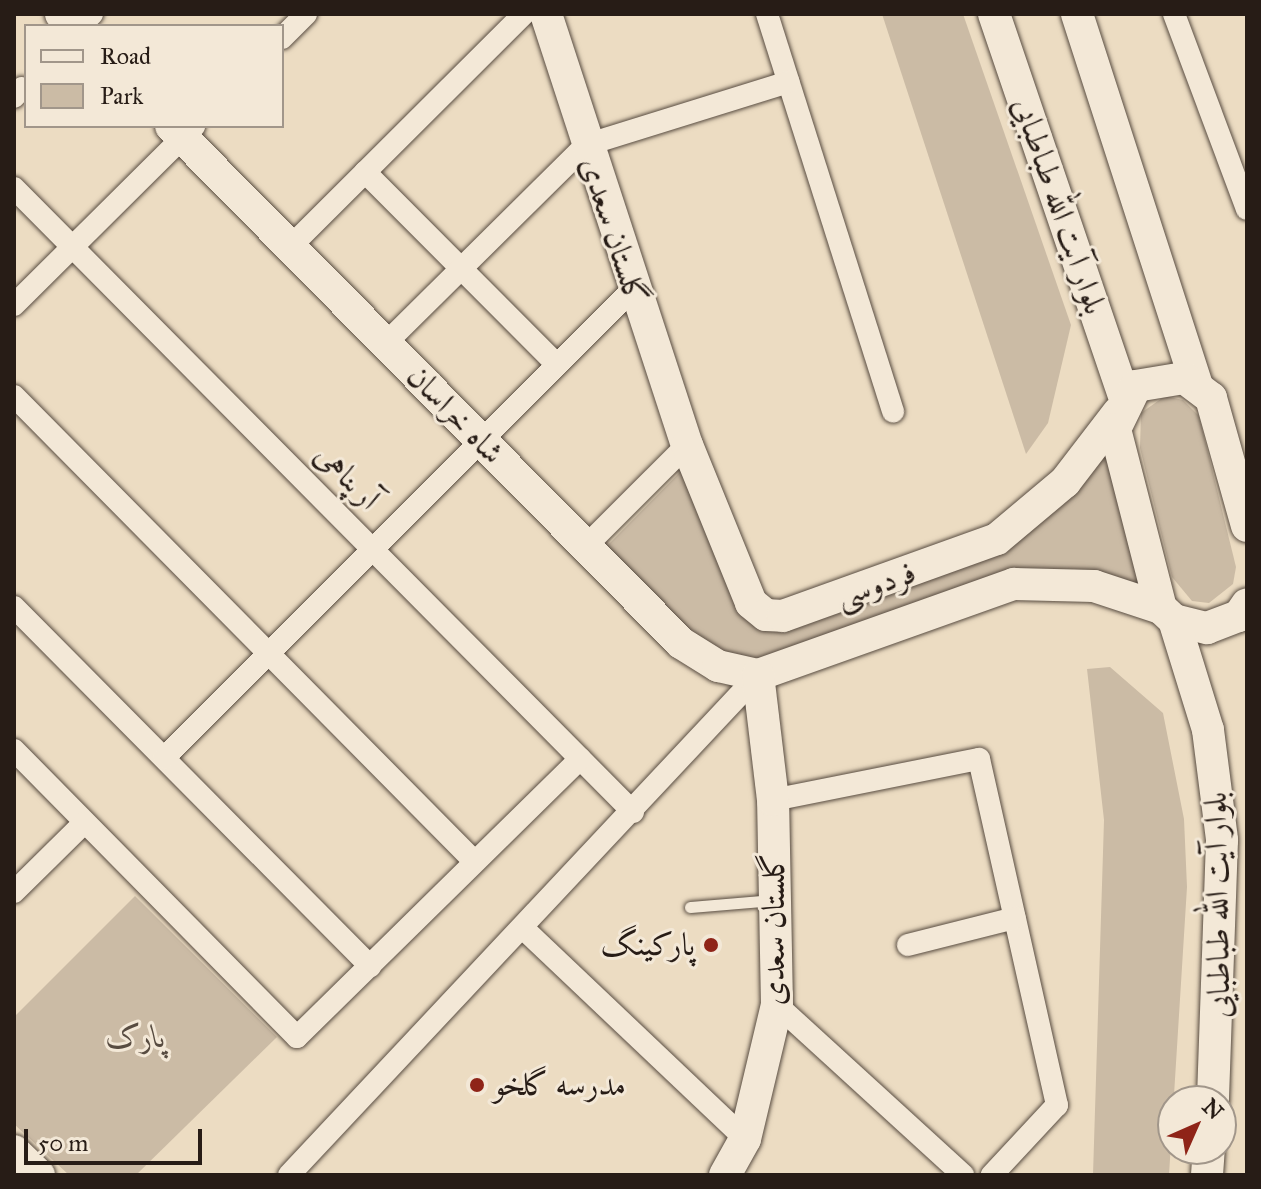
<!DOCTYPE html>
<meta charset="utf-8">
<style>
body{margin:0}
#map{position:relative;width:1261px;height:1189px;overflow:hidden;background:#ecdcc2;font-family:"IM FELL Great Primer",Amiri,serif}
div>[style]{position:absolute}
.green>*{inset:0;background:#cbbba5}
.roads{filter:drop-shadow(0 0 2px #584c41) drop-shadow(0 0 2px #584c41)}
.lane>*{height:11px;margin:-5.5px;padding:0 5.5px;transform-origin:5.5px;border-radius:5.5px;background:#f3e8d7}
.street>*{height:22px;margin:-11px;padding:0 11px;transform-origin:11px;border-radius:11px;background:#f3e8d7}
.secondary>*{height:32px;margin:-16px;padding:0 16px;transform-origin:16px;border-radius:16px;background:#f3e8d7}
.dots>*{width:22px;height:22px;translate:-50% -50%;box-sizing:border-box;border:4px solid #f3e8d7;border-radius:50%}
span{translate:-50% -50%;white-space:nowrap;text-align:center;line-height:1.15;-webkit-text-stroke:6px #f3e8d7;paint-order:stroke}
.street-label{font-size:32px;color:#271c16}
.poi-label{font-size:32px;color:#271c16}
.right{translate:-100% -50%;text-align:right}
.left{translate:0 -50%;text-align:left}
.park-label{font-size:32px;color:#584c41;font-style:italic}
.frame{position:absolute;inset:0;border:16px solid #271c16;pointer-events:none}
.legend{position:absolute;left:24px;top:24px;width:260px;height:104px;box-sizing:border-box;background:#f3e8d7;border:2px solid #a1968a;margin:0;padding:10px 14px;list-style:none;font-size:24px;color:#271c16}
.legend li{display:flex;align-items:center;gap:16px;height:40px}
.legend b{width:40px;border:2px solid #a1968a}
.north{position:absolute;left:1157px;top:1085px;width:80px;height:80px;box-sizing:border-box;background:#f3e8d7;border:2px solid #a1968a;border-radius:50%;rotate:45deg;font-size:22px;font-weight:700;line-height:32px;text-align:center;color:#271c16}
.north::after{content:'';display:block;margin:auto;width:28px;height:36px;background:#8f2418;clip-path:polygon(50% 0,100% 100%,50% 72%,0 100%)}
.scale{position:absolute;left:24px;top:1129px;width:178px;height:36px;box-sizing:border-box;border:4px solid #271c16;border-top:0;padding-left:10px;font-size:24px;line-height:28px;white-space:nowrap;color:#271c16;-webkit-text-stroke:6px #f3e8d7;paint-order:stroke}
</style>
<div id="map">
<div class="green">
<div style="clip-path:polygon(882px 14px,963px 14px,1071px 325px,1048px 423px,1026px 454px)"></div>
<div style="clip-path:polygon(1165px 396px,1183px 400px,1199px 416px,1236px 567px,1233px 584px,1209px 603px,1192px 601px,1172px 577px,1140px 448px,1141px 413px)"></div>
<div style="clip-path:polygon(1107px 448px,1141px 585px,1075px 569px,1028px 570px,754px 662px,704px 645px,604px 549px,681px 471px,740px 611px,974px 561px)"></div>
<div style="clip-path:polygon(1110px 667px,1163px 713px,1184px 819px,1187px 887px,1169px 1175px,1093px 1175px,1104px 820px,1087px 669px)"></div>
<div style="clip-path:polygon(135px 896px,277px 1037px,136px 1175px,69px 1175px,14px 1124px,14px 1017px)"></div>
</div>
<div class="roads">
<div class="lane">
<div style="left:690px;top:907px;width:84px;rotate:-4.8deg"></div>
</div>
<div class="street">
<div style="left:767px;top:14px;width:417px;rotate:72.4deg"></div>
<div style="left:1174px;top:14px;width:208px;rotate:69.5deg"></div>
<div style="left:80px;top:26px;width:17px;rotate:-45deg"></div>
<div style="left:282px;top:38px;width:34px;rotate:-45deg"></div>
<div style="left:14px;top:97px;width:12px;rotate:-48deg"></div>
<div style="left:365px;top:172px;width:272px;rotate:45.1deg"></div>
<div style="left:14px;top:188px;width:879px;rotate:45.23deg"></div>
<div style="left:290px;top:247px;width:330px;rotate:-44.9deg"></div>
<div style="left:14px;top:305px;width:254px;rotate:-44.8deg"></div>
<div style="left:385px;top:344px;width:283px;rotate:-44.7deg"></div>
<div style="left:586px;top:145px;width:212px;rotate:-17.3deg"></div>
<div style="left:14px;top:396px;width:654px;rotate:45.31deg"></div>
<div style="left:584px;top:548px;width:146px;rotate:-45deg"></div>
<div style="left:14px;top:607px;width:506px;rotate:45.24deg"></div>
<div style="left:14px;top:750px;width:403px;rotate:45.4deg"></div>
<div style="left:297px;top:1037px;width:397px;rotate:-44.5deg"></div>
<div style="left:164px;top:758px;width:660px;rotate:-45deg"></div>
<div style="left:773px;top:800px;width:210px;rotate:-11.3deg"></div>
<div style="left:979px;top:759px;width:355px;rotate:77.3deg"></div>
<div style="left:1057px;top:1105px;width:96px;rotate:132.9deg"></div>
<div style="left:14px;top:892px;width:98px;rotate:-44.6deg"></div>
<div style="left:525px;top:930px;width:303px;rotate:43.5deg"></div>
<div style="left:908px;top:945px;width:110px;rotate:-14.2deg"></div>
<div style="left:777px;top:1005px;width:252px;rotate:42.4deg"></div>
<div style="left:289px;top:1175px;width:686px;rotate:-46.83deg"></div>
</div>
<div class="secondary">
<div style="left:61px;top:14px;width:17px;rotate:45deg"></div>
<div style="left:546px;top:14px;width:453px;rotate:71.9deg"></div>
<div style="left:687px;top:445px;width:170px;rotate:67.9deg"></div>
<div style="left:751px;top:603px;width:19px;rotate:39deg"></div>
<div style="left:766px;top:615px;width:17px;rotate:3deg"></div>
<div style="left:783px;top:616px;width:227px;rotate:-19.8deg"></div>
<div style="left:997px;top:539px;width:89px;rotate:-40deg"></div>
<div style="left:1065px;top:482px;width:87px;rotate:-52.5deg"></div>
<div style="left:994px;top:14px;width:406px;rotate:71.2deg"></div>
<div style="left:1077px;top:14px;width:390px;rotate:72.1deg"></div>
<div style="left:171px;top:126px;width:726px;rotate:45.39deg"></div>
<div style="left:681px;top:643px;width:44px;rotate:31.9deg"></div>
<div style="left:718px;top:666px;width:41px;rotate:12.7deg"></div>
<div style="left:1247px;top:526px;width:133px;rotate:-105.7deg"></div>
<div style="left:1211px;top:398px;width:34px;rotate:-143deg"></div>
<div style="left:1184px;top:378px;width:49px;rotate:170.5deg"></div>
<div style="left:1136px;top:386px;width:48px;rotate:116deg"></div>
<div style="left:1115px;top:429px;width:185px;rotate:75.6deg"></div>
<div style="left:1161px;top:608px;width:18px;rotate:43deg"></div>
<div style="left:1174px;top:620px;width:34px;rotate:14deg"></div>
<div style="left:1207px;top:628px;width:34px;rotate:-21deg"></div>
<div style="left:1239px;top:616px;width:14px;rotate:-56deg"></div>
<div style="left:1174px;top:620px;width:115px;rotate:72.8deg"></div>
<div style="left:1208px;top:730px;width:111px;rotate:82.7deg"></div>
<div style="left:1222px;top:840px;width:261px;rotate:92deg"></div>
<div style="left:758px;top:675px;width:272px;rotate:-19.6deg"></div>
<div style="left:1014px;top:584px;width:80px;rotate:1.4deg"></div>
<div style="left:1094px;top:586px;width:71px;rotate:18.2deg"></div>
<div style="left:14px;top:1151px;width:35px;rotate:44deg"></div>
<div style="left:725px;top:1175px;width:41px;rotate:-60.9deg"></div>
<div style="left:745px;top:1139px;width:138px;rotate:-76.6deg"></div>
<div style="left:777px;top:1005px;width:205px;rotate:-91.1deg"></div>
<div style="left:773px;top:800px;width:126px;rotate:-96.8deg"></div>
<div style="left:1207px;top:1175px;width:26px;rotate:-86deg"></div>
</div>
</div>
<div class="dots">
<div style="left:711px;top:945px;background:#8f2418"></div>
<div style="left:477px;top:1085px;background:#8f2418"></div>
</div>
<div class="street-label">
<span style="left:1059px;top:206px;rotate:71deg">بلوار آیت الله طباطبایی</span>
<span style="left:613px;top:231px;rotate:72deg">گلستان سعدی</span>
<span style="left:455px;top:415px;rotate:46deg">شاه خراسان</span>
<span style="left:347px;top:477px;rotate:45deg">آرپناهی</span>
<span style="left:876px;top:585px;rotate:-19deg">فردوسی</span>
<span style="left:1218px;top:905px;rotate:-91deg">بلوار آیت الله طباطبایی</span>
<span style="left:774px;top:929px;rotate:-90deg">گلستان سعدی</span>
</div>
<div class="poi-label">
<span class="right" style="left:695px;top:945px">پارکینگ</span>
<span class="left" style="left:493px;top:1085px">مدرسه گلخو</span>
</div>
<div class="park-label">
<span style="left:136px;top:1037px">پارک</span>
</div>
<div class="frame"></div>
<ul class="legend">
<li><b style="height:10px;background:#f3e8d7"></b>Road</li>
<li><b style="height:22px;background:#cbbba5"></b>Park</li>
</ul>
<div class="north">N</div>
<div class="scale">50 m</div>
</div>
